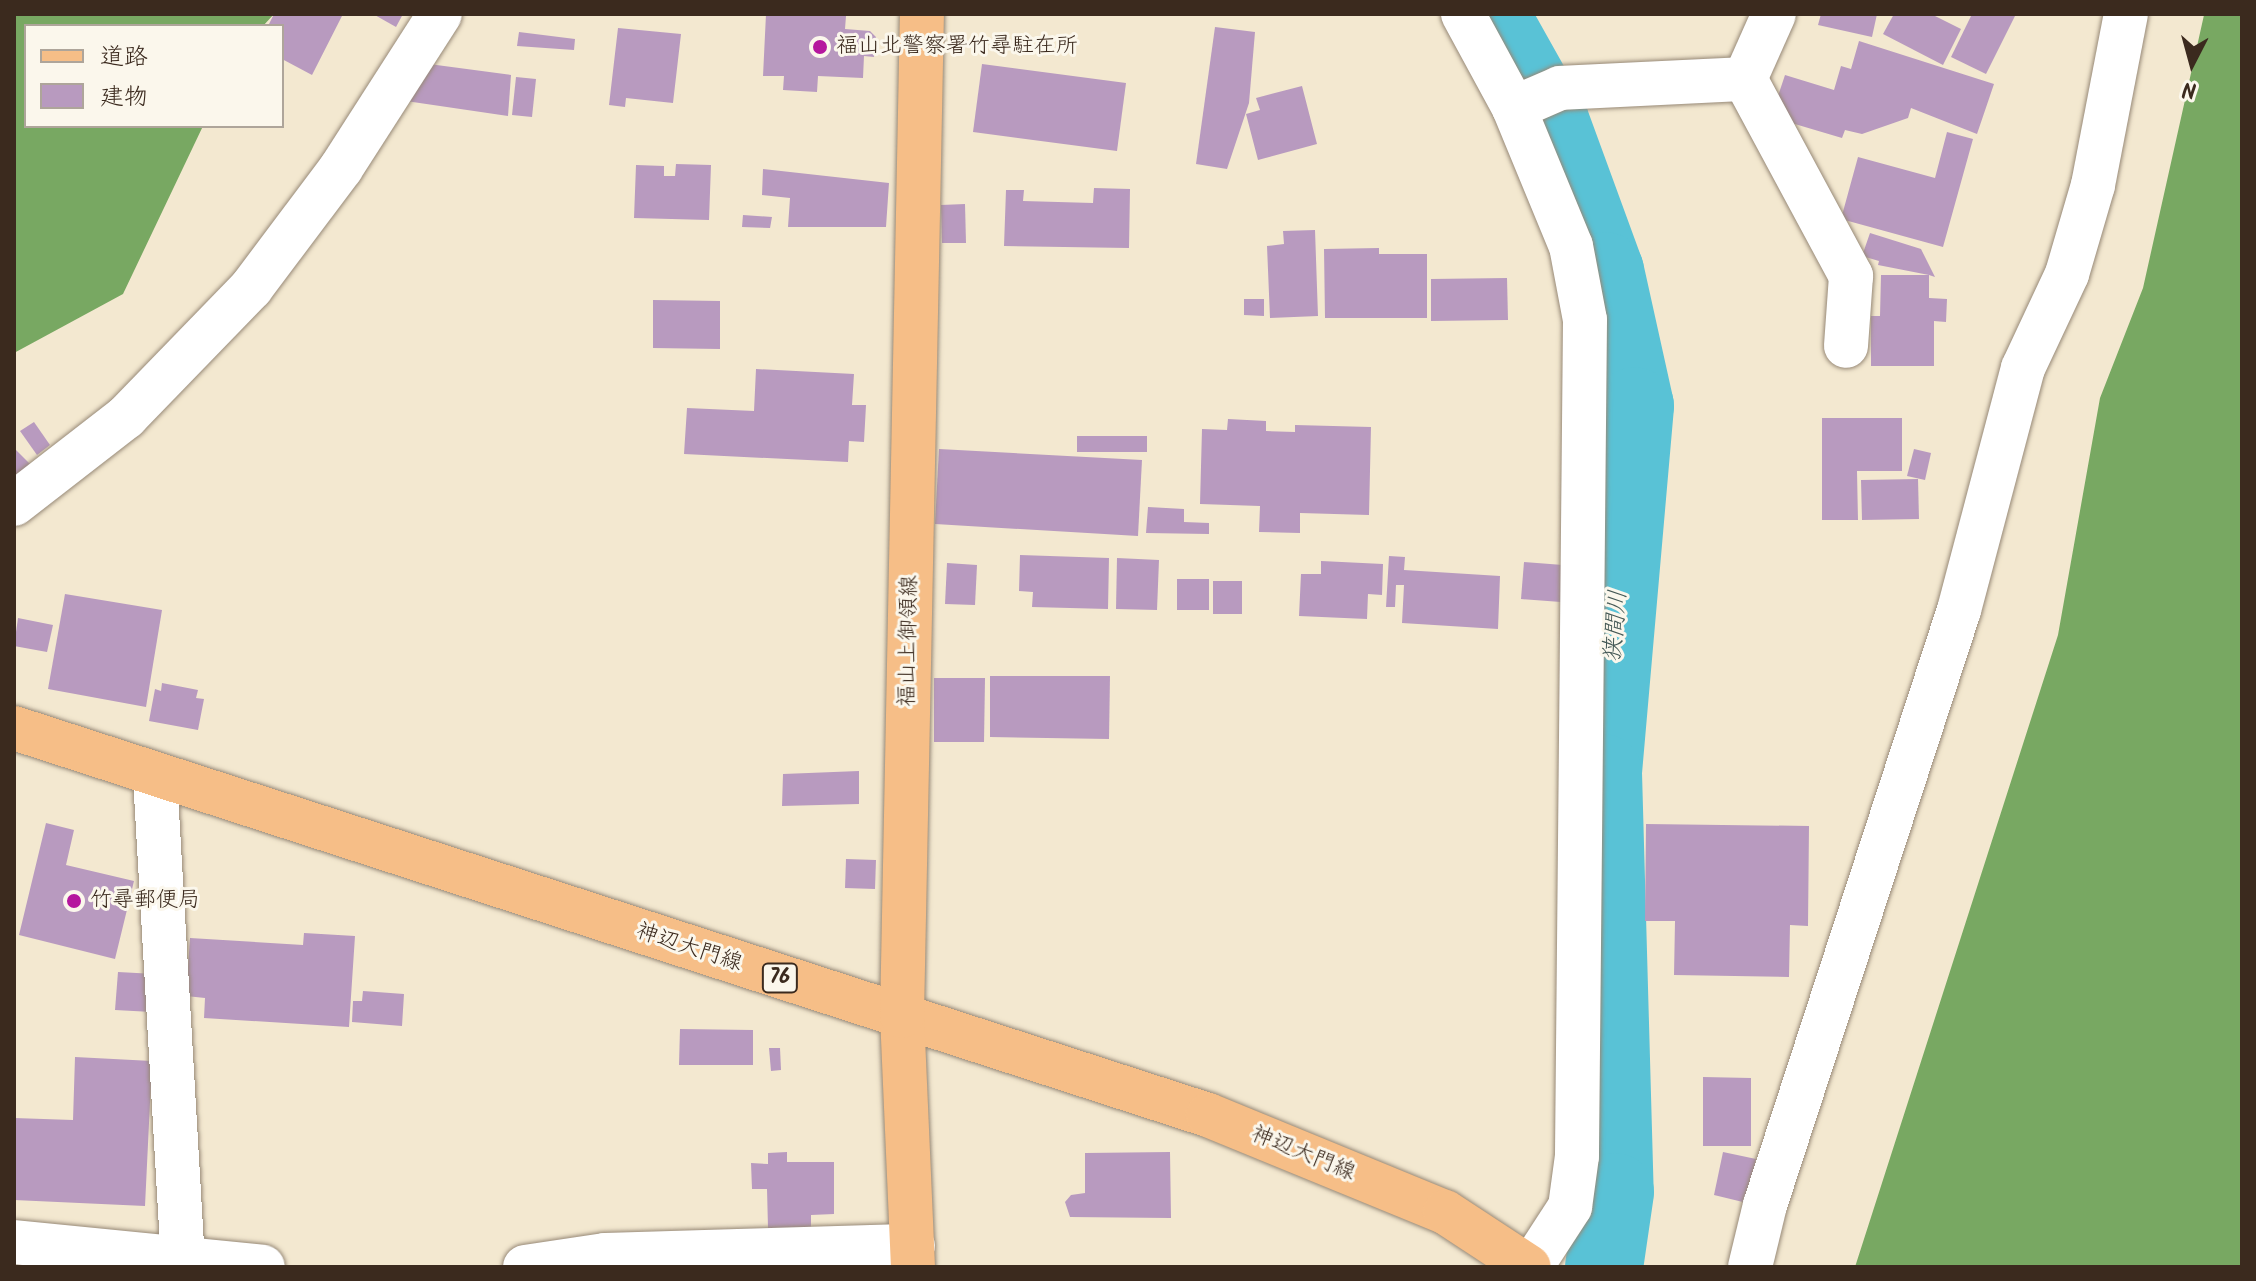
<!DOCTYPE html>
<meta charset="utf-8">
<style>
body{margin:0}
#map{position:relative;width:2256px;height:1281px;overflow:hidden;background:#f3e8d0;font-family:Kalam,"Klee One",sans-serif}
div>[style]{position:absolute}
.forest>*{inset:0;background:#78a862}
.river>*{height:78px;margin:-39px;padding:0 39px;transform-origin:39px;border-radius:39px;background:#59c2d6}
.building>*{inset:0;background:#b89abf}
.roads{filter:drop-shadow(0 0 2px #978977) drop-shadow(0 0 2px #978977)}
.minor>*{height:44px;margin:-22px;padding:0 22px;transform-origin:22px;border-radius:22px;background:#fff}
.major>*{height:44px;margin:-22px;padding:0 22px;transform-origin:22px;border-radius:22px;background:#f6be87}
.dots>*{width:22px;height:22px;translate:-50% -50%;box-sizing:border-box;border:4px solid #fbf7ec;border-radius:50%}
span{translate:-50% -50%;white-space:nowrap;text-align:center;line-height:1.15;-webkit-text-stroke:6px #fbf7ec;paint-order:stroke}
.shield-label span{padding:2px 6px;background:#fbf7ec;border:2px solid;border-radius:6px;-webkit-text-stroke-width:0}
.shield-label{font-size:20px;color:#3b2a1e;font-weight:700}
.poi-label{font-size:22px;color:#3b2a1e}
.left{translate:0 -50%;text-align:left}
.street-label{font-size:22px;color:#3b2a1e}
.water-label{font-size:24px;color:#445855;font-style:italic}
.frame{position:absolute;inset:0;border:16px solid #3b2a1e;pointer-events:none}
.legend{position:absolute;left:24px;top:24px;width:260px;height:104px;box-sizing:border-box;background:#fbf7ec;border:2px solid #aea59a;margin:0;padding:10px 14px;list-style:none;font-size:24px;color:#3b2a1e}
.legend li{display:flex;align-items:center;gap:16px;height:40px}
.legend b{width:40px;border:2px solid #aea59a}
.north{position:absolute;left:2152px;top:24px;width:80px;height:80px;-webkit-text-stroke:6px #fbf7ec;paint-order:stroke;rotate:186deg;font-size:22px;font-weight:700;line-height:32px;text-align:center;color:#3b2a1e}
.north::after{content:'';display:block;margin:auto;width:28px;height:36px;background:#3b2a1e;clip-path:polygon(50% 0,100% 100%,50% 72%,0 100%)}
</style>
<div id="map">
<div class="forest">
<div style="clip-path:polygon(14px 14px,274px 14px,263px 26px,26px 26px,26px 126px,203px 126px,123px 294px,14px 353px)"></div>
<div style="clip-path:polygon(2242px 14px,2242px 1267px,1855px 1267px,2058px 635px,2100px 398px,2143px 288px,2204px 15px)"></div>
</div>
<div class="river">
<div style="left:1490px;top:14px;width:123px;rotate:60.7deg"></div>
<div style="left:1550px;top:121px;width:160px;rotate:69.9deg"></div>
<div style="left:1605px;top:271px;width:138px;rotate:77.5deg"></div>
<div style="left:1635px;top:406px;width:368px;rotate:95deg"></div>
<div style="left:1603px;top:773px;width:419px;rotate:88.4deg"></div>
<div style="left:1615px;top:1192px;width:76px;rotate:98.3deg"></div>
</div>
<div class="building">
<div style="clip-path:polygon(274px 14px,343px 14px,312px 75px,282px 59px,282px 26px,268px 26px)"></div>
<div style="clip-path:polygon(373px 14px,403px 14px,396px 27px)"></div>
<div style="clip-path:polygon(766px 14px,846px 16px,845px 29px,870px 31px,876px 37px,874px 57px,864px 56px,863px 78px,818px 76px,817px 92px,783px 90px,784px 76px,763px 76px)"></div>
<div style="clip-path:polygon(1821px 14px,1877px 14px,1872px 37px,1818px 25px)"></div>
<div style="clip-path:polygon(1894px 14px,1931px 14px,1961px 29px,1943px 65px,1883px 34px)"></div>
<div style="clip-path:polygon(1972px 14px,2016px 14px,1986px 74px,1951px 57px)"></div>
<div style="clip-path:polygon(1215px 27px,1255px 32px,1249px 103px,1227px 169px,1196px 164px)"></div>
<div style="clip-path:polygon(618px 28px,681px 34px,673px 103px,626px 98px,625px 107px,609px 105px)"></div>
<div style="clip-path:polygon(519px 32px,575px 39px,574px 50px,517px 46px)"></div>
<div style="clip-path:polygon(1859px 41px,1994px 84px,1977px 134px,1911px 108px,1908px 118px,1862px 134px,1845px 130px,1842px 138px,1771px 117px,1785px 75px,1834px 90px,1841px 66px,1851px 69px)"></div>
<div style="clip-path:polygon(429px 64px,511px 75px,508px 116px,406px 101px)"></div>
<div style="clip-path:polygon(982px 64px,1126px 83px,1117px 151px,973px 132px)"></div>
<div style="clip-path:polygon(516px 77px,536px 79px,532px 117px,512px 115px)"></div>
<div style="clip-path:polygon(1302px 86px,1317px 144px,1258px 160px,1246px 114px,1260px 110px,1256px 98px)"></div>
<div style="clip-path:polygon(1947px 132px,1973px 139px,1943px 247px,1841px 219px,1858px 157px,1935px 178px)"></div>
<div style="clip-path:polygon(676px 164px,711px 165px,709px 220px,634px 218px,636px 165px,664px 166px,664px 176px,675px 176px)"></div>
<div style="clip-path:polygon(763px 169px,889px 183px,886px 227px,788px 227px,790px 198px,762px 195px)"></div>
<div style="clip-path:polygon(1094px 188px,1130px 189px,1129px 248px,1004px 246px,1006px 190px,1024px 190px,1023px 201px,1093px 203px)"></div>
<div style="clip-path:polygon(965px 204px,966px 243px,942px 243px,941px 205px)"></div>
<div style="clip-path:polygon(743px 215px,772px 217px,770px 228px,742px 227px)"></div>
<div style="clip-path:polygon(1315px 230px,1318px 316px,1270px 318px,1267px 246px,1284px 244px,1283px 231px)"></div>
<div style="clip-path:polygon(1870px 233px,1921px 249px,1935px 277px,1929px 275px,1929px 298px,1947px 299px,1946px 322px,1934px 321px,1934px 366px,1871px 366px,1871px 316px,1880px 316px,1881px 275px,1929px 275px,1878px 265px,1879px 261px,1862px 256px)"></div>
<div style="clip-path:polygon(1379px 248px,1379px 254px,1427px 254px,1427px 318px,1325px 318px,1324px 249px)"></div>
<div style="clip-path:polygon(1507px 278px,1508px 320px,1431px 321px,1431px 279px)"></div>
<div style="clip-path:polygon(1244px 299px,1264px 299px,1264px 316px,1244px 315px)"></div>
<div style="clip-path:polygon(653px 300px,720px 301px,720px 349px,653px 348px)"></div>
<div style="clip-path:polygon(756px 369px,854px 374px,852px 405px,866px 405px,864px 442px,849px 441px,848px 462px,684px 454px,687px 408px,754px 411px)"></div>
<div style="clip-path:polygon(1822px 418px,1902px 418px,1902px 471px,1857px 471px,1858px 520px,1822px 520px)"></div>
<div style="clip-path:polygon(1228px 419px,1266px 421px,1266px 431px,1295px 432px,1295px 425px,1371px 427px,1369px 515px,1300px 513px,1300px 533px,1259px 532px,1260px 506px,1200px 504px,1202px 429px,1227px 430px)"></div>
<div style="clip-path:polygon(34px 422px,50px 445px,37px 455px,20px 431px)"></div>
<div style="clip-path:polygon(1077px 436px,1147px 436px,1147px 452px,1077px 452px)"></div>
<div style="clip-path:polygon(14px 448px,33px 467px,14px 482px)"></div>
<div style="clip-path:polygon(939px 449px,1142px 460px,1138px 536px,935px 524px)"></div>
<div style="clip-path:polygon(1914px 449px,1931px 453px,1925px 480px,1907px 476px)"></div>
<div style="clip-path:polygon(1918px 479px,1919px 519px,1862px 520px,1861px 480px)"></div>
<div style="clip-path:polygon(1148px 507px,1184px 509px,1184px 522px,1209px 523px,1209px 534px,1146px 533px)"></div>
<div style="clip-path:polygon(1020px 555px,1109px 558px,1108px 609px,1032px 607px,1033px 592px,1019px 591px)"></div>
<div style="clip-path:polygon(1389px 556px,1405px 557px,1404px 570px,1500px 576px,1498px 629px,1402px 623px,1404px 585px,1396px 585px,1395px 607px,1386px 607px)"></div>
<div style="clip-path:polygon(1117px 558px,1159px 560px,1157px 610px,1116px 609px)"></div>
<div style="clip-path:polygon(1321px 561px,1383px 564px,1382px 595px,1368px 594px,1367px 619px,1299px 616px,1301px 574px,1321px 574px)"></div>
<div style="clip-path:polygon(1524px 562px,1563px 565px,1561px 602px,1521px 599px)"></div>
<div style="clip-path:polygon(947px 563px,977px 565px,975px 605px,945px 604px)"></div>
<div style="clip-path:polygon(1177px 579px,1209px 579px,1209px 610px,1177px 610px)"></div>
<div style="clip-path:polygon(1213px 581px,1242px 581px,1242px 614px,1213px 614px)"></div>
<div style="clip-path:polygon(65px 594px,162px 610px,146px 707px,48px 689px)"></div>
<div style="clip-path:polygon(18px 618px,53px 625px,47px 652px,14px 646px)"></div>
<div style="clip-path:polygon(990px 676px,1110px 676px,1109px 739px,990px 737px)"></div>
<div style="clip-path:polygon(934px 678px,985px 678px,984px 742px,934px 742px)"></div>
<div style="clip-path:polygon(162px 683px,198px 690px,196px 698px,204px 699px,198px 730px,149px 721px,155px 689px,161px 691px)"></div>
<div style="clip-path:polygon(859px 771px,859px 804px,782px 806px,783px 774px)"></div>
<div style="clip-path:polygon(46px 823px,74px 830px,66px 865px,134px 881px,115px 959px,19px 935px)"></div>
<div style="clip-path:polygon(1646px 824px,1809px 826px,1808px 926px,1790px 925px,1789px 977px,1674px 975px,1675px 921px,1645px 921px)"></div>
<div style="clip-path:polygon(846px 859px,876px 860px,875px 889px,845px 888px)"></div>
<div style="clip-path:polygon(304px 933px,355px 936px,349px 1027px,204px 1018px,205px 998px,186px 996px,190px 938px,303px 945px)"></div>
<div style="clip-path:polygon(118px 972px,155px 974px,152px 1012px,115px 1010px)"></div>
<div style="clip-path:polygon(363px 991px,404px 994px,402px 1026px,352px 1022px,353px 1001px,362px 1001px)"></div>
<div style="clip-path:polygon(680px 1029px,753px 1030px,753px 1065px,679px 1065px)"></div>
<div style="clip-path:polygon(769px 1048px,780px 1048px,781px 1070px,771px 1071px)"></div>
<div style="clip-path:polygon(75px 1057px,152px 1061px,145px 1206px,14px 1200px,14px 1118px,73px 1120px)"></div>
<div style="clip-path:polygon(1703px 1077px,1751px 1078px,1751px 1146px,1703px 1146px)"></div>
<div style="clip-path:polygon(787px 1152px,787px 1162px,834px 1162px,834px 1214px,811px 1215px,811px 1228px,768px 1228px,767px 1189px,752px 1189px,751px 1163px,768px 1164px,768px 1153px)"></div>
<div style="clip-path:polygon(1170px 1152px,1171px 1218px,1070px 1217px,1065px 1202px,1071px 1195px,1085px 1193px,1085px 1153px)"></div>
<div style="clip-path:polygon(1723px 1152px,1756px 1159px,1747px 1203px,1714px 1195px)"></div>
</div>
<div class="roads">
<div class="minor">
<div style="left:1463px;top:14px;width:107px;rotate:61.5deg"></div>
<div style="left:1514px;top:108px;width:149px;rotate:67.6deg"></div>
<div style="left:1571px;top:246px;width:75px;rotate:79.3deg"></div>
<div style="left:1585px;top:320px;width:836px;rotate:90.55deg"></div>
<div style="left:1577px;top:1156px;width:51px;rotate:97.8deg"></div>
<div style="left:1570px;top:1207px;width:72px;rotate:123deg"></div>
<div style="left:1745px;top:79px;width:224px;rotate:61.7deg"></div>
<div style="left:1851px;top:276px;width:70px;rotate:94.1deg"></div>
<div style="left:1514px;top:108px;width:50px;rotate:-23.5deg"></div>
<div style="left:1560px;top:88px;width:185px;rotate:-2.8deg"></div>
<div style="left:1745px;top:79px;width:71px;rotate:-66deg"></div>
<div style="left:14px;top:504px;width:142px;rotate:-37.8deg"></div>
<div style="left:126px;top:417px;width:180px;rotate:-45.9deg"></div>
<div style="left:251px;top:288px;width:150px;rotate:-53.1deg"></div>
<div style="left:341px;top:168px;width:183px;rotate:-57.3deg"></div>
<div style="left:155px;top:777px;width:491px;rotate:86.7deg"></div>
<div style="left:14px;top:1242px;width:250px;rotate:5.7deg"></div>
<div style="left:525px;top:1267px;width:81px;rotate:-8.5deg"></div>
<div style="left:605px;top:1255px;width:308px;rotate:-1.7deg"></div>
<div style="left:1750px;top:1267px;width:64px;rotate:-76.4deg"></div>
<div style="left:1765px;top:1205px;width:626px;rotate:-71.94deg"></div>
<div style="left:1959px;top:610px;width:250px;rotate:-75.2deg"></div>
<div style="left:2023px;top:368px;width:104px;rotate:-64.9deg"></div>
<div style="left:2067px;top:274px;width:93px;rotate:-73.7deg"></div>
<div style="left:2093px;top:185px;width:174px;rotate:-79.1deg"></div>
</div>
<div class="major">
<div style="left:14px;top:728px;width:1255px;rotate:17.96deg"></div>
<div style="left:1208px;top:1115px;width:256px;rotate:22.3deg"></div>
<div style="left:1445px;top:1212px;width:100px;rotate:33.2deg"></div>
<div style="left:913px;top:1267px;width:251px;rotate:-92.5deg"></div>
<div style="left:902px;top:1016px;width:1002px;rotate:-88.86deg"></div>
</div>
</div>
<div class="dots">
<div style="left:820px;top:47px;background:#b5179e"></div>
<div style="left:74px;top:901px;background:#b5179e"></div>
</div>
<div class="shield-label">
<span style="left:780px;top:978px">76</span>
</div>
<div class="poi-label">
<span class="left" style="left:836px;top:47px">福山北警察署竹尋駐在所</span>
<span class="left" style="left:90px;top:901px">竹尋郵便局</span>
</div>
<div class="street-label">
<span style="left:909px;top:641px;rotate:-89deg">福山上御領線</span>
<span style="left:689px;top:948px;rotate:18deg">神辺大門線</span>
<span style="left:1303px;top:1154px;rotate:22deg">神辺大門線</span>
</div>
<div class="water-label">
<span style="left:1616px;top:626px;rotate:-85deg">狭間川</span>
</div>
<div class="frame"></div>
<ul class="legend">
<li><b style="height:10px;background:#f6be87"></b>道路</li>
<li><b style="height:22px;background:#b89abf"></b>建物</li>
</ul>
<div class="north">N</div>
</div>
